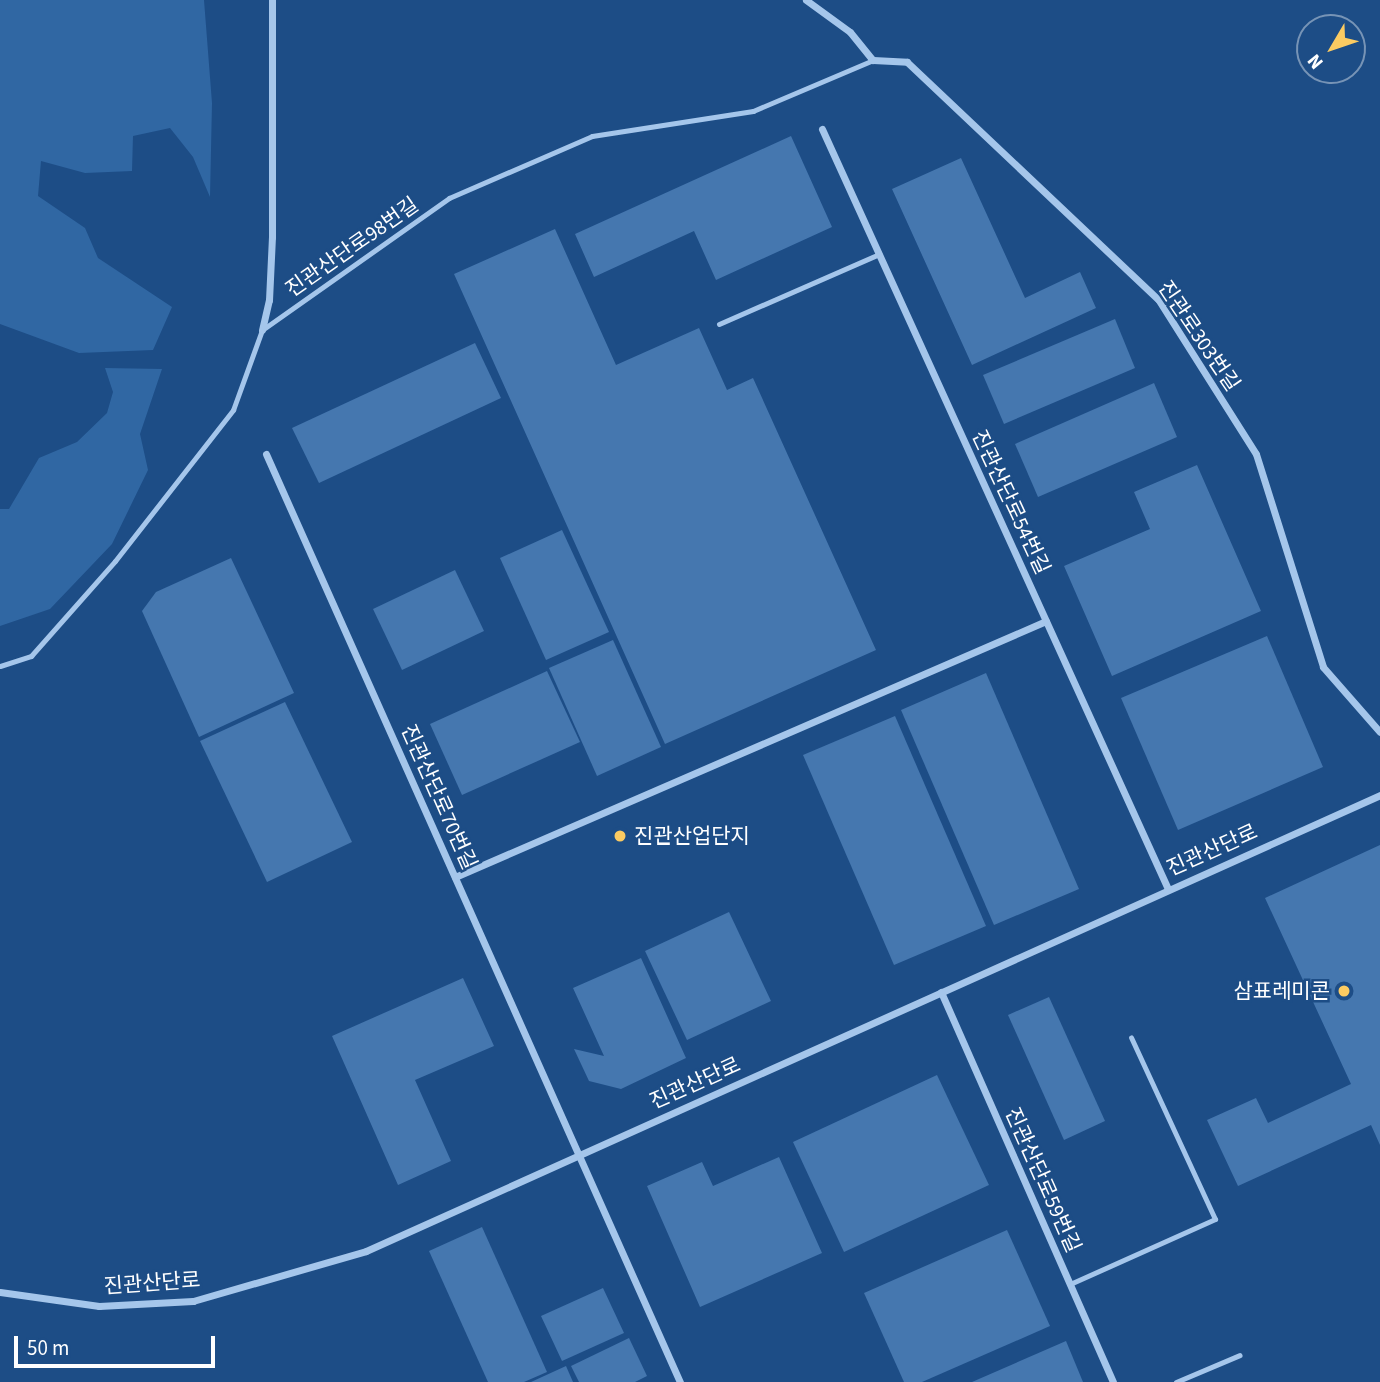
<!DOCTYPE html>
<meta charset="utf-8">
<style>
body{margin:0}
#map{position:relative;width:1380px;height:1382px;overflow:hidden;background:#1d4d86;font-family:"Source Sans 3","Noto Sans KR",sans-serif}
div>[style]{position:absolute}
.green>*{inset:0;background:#3067a3}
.building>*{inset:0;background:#4577af}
.service>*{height:5px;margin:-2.5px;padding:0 2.5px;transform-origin:2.5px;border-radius:2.5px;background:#a5c6eb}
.minor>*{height:7px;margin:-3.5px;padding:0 3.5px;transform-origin:3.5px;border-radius:3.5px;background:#a5c6eb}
.dots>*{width:19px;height:19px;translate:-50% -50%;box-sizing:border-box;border:4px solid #1d4d86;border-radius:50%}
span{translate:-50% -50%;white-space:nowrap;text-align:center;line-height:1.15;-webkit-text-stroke:5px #1d4d86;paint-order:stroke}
.street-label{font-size:21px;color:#fff}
.poi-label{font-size:21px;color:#fff}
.left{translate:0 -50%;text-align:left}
.right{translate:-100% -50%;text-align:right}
.north{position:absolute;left:1296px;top:14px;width:70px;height:70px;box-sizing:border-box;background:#1d4d86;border:2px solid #7794b6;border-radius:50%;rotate:231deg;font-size:19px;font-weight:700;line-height:28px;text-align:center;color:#fff}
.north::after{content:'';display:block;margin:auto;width:24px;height:32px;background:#fbcb62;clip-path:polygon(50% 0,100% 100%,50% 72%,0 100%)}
.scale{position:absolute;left:14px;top:1336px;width:201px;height:32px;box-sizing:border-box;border:4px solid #fff;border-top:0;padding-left:9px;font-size:21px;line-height:24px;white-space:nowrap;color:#fff;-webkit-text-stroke:5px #1d4d86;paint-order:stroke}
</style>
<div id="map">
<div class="green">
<div style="clip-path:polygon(0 0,204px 0,212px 103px,210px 197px,193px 157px,170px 128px,133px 136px,132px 171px,85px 173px,41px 161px,38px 196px,85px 228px,98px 258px,172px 307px,153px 350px,79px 353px,0 324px)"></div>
<div style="clip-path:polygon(105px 368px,162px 369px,140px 434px,148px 470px,112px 544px,50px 609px,0 626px,0 509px,9px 509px,39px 458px,77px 442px,107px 413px,113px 392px)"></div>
</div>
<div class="building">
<div style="clip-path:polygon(791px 136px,832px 227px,716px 280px,694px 231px,594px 277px,575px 234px)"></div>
<div style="clip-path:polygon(961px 158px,1025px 298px,1080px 272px,1096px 308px,972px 365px,892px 189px)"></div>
<div style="clip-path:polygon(555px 229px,616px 365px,699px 328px,727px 390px,753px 378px,876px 650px,665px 744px,454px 274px)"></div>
<div style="clip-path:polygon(1115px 319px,1135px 368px,1004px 424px,983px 375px)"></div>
<div style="clip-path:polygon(475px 343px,501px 398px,319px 483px,292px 428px)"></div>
<div style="clip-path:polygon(1154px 383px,1177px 437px,1038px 497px,1015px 444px)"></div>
<div style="clip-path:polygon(1197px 465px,1261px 611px,1112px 676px,1064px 566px,1150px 529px,1134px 492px)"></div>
<div style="clip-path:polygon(562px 530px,609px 632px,546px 660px,500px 558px)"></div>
<div style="clip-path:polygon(231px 558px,294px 693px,199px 737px,142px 611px,156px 592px)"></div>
<div style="clip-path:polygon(455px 570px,484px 631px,402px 670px,373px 609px)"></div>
<div style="clip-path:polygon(1267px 636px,1323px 767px,1178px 830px,1121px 698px)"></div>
<div style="clip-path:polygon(613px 640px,661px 747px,597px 776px,549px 668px)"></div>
<div style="clip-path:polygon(547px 671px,580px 742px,462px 795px,430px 724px)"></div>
<div style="clip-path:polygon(986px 673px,1079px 889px,994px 925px,901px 710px)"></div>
<div style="clip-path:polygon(285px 702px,352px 842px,267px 882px,200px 741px)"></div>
<div style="clip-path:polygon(895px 716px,986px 926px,894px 965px,803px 755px)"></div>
<div style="clip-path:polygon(1380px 845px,1380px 1145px,1371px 1125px,1238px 1186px,1207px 1120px,1256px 1098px,1268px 1123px,1351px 1084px,1265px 898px)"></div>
<div style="clip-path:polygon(729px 912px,771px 1001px,687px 1040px,645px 951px)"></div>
<div style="clip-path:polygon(641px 958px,686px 1058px,621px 1089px,589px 1081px,574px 1049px,604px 1056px,573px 988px)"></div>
<div style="clip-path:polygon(463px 978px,494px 1046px,415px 1080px,451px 1161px,398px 1185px,332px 1036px)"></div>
<div style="clip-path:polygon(1049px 997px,1105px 1121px,1064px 1140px,1008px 1015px)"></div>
<div style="clip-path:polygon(937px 1075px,989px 1185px,844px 1252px,793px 1142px)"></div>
<div style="clip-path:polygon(779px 1157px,822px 1253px,700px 1307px,647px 1186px,702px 1162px,713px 1186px)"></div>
<div style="clip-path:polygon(482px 1227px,547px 1372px,524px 1382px,488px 1382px,429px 1251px)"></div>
<div style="clip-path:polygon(1007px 1230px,1050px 1326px,922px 1382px,904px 1382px,864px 1293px)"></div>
<div style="clip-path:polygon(603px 1288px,624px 1333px,562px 1361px,541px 1316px)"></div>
<div style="clip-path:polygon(629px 1338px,647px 1376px,635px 1382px,579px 1382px,571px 1366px)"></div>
<div style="clip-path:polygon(1066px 1341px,1083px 1382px,972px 1382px)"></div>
<div style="clip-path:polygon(566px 1366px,573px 1382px,531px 1382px)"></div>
</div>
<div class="service">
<div style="left:719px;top:324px;width:175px;rotate:-23.6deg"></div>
<div style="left:0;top:666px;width:33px;rotate:-18deg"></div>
<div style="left:31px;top:656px;width:127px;rotate:-48.5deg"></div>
<div style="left:115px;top:561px;width:192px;rotate:-52deg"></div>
<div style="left:233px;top:410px;width:85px;rotate:-70.1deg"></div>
<div style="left:262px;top:330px;width:229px;rotate:-35.2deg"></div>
<div style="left:449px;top:198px;width:156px;rotate:-23.4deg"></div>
<div style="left:592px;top:136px;width:163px;rotate:-8.8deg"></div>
<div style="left:753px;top:111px;width:130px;rotate:-23deg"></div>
<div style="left:1070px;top:1284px;width:159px;rotate:-24.1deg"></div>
<div style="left:1215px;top:1219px;width:200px;rotate:-114.8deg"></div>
<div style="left:1176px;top:1382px;width:69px;rotate:-22.9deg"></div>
</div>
<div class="minor">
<div style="left:806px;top:0;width:54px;rotate:36deg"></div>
<div style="left:850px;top:32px;width:36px;rotate:51deg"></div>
<div style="left:873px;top:60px;width:34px;rotate:3deg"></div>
<div style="left:907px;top:62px;width:345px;rotate:43.4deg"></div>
<div style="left:1158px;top:299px;width:183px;rotate:57.7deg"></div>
<div style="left:1256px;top:454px;width:223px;rotate:72.5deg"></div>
<div style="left:1323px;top:667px;width:86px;rotate:48.8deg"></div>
<div style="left:822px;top:129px;width:835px;rotate:65.52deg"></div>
<div style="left:262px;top:330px;width:31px;rotate:-77deg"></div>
<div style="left:269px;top:300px;width:63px;rotate:-87.3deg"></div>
<div style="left:272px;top:237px;width:237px;rotate:-90deg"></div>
<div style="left:266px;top:454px;width:1016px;rotate:65.96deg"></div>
<div style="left:455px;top:877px;width:644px;rotate:-23.42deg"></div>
<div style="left:941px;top:992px;width:426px;rotate:66.2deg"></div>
<div style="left:0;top:1292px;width:100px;rotate:8deg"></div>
<div style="left:99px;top:1306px;width:94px;rotate:-3deg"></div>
<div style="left:193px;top:1301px;width:180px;rotate:-16.1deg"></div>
<div style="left:366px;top:1251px;width:1112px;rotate:-24.21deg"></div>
</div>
<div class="dots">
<div style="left:620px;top:836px;background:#fbcb62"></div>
<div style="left:1344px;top:991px;background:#fbcb62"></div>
</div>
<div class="street-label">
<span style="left:352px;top:247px;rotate:-35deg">진관산단로98번길</span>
<span style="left:1199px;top:336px;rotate:56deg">진관로303번길</span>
<span style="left:1011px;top:502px;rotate:65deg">진관산단로54번길</span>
<span style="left:439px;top:797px;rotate:66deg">진관산단로70번길</span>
<span style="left:1212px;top:850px;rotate:-24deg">진관산단로</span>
<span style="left:695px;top:1083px;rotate:-24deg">진관산단로</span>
<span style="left:1043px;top:1180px;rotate:66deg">진관산단로59번길</span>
<span style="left:152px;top:1283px;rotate:-4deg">진관산단로</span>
</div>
<div class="poi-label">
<span class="left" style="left:634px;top:836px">진관산업단지</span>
<span class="right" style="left:1330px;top:991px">삼표레미콘</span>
</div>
<div class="north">N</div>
<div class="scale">50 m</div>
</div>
